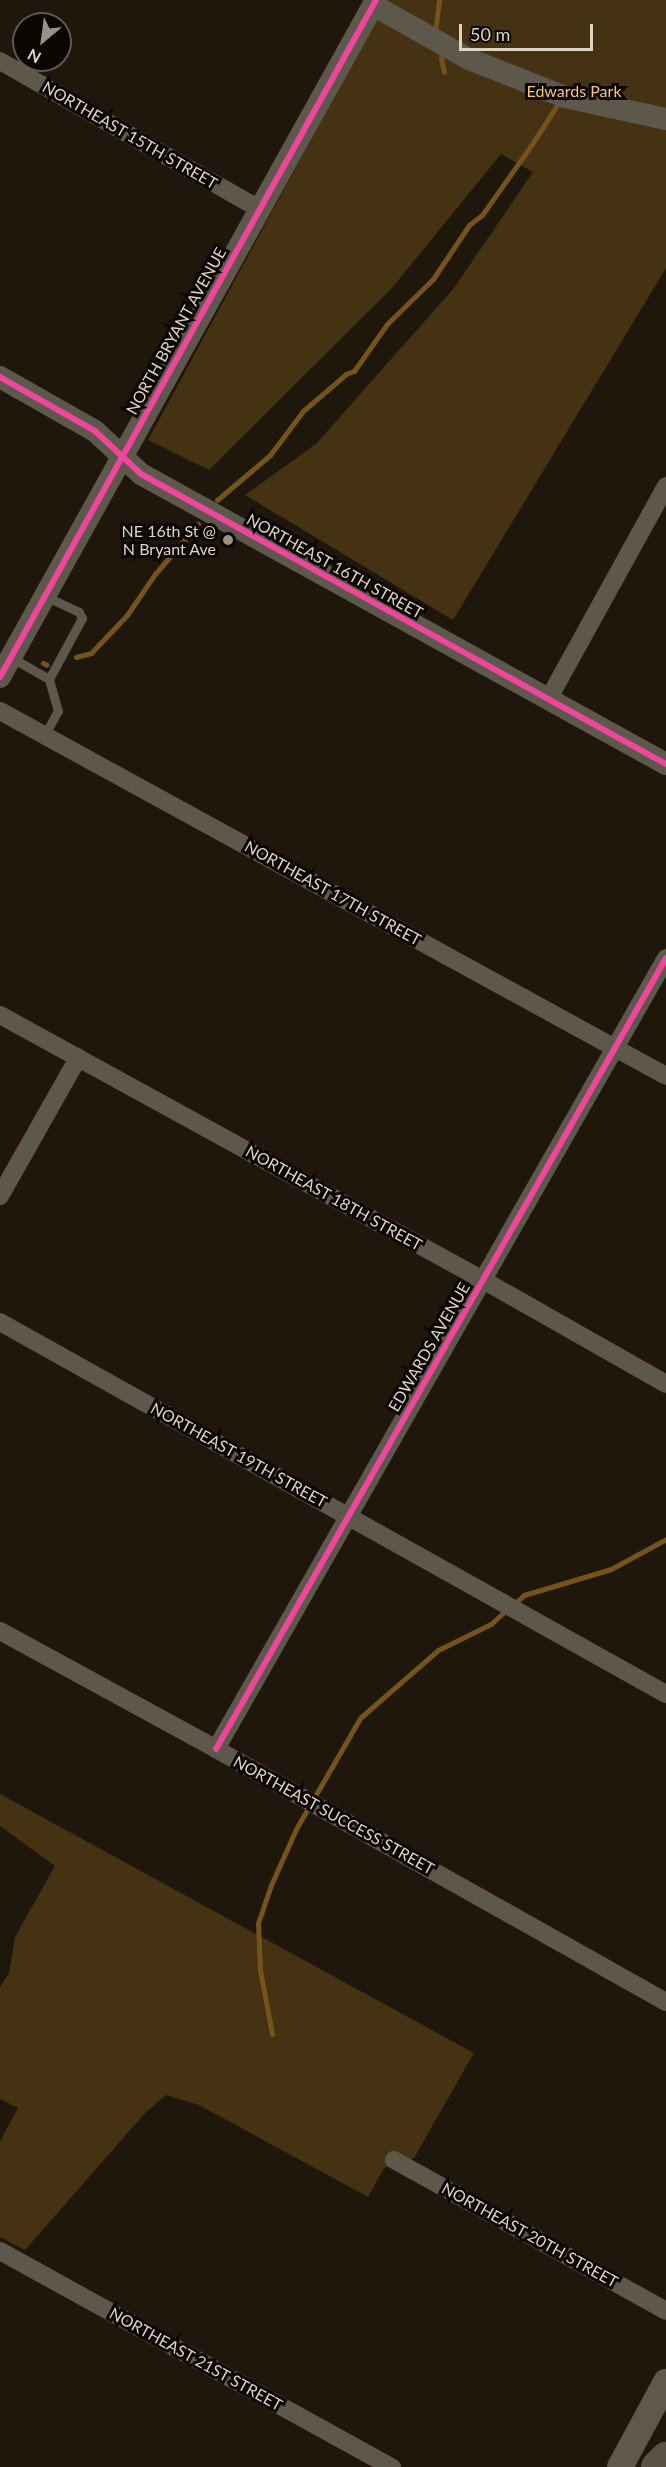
<!DOCTYPE html>
<style>
body{margin:0}
#map{position:relative;width:666px;height:2467px;overflow:hidden;background:#1f170b;font-family:Lato,sans-serif}
div>[style]{position:absolute}
.green>*{inset:0;background:#443213}
.stream>*{height:5px;margin:-2.5px;padding:0 2.5px;transform-origin:2.5px;border-radius:2.5px;background:#74541b}
.service>*{height:9px;margin:-4.5px;padding:0 4.5px;transform-origin:4.5px;border-radius:4.5px;background:#5e574c}
.minor>*{height:18px;margin:-9px;padding:0 9px;transform-origin:9px;border-radius:9px;background:#5e574c}
.tertiary>*{height:22px;margin:-11px;padding:0 11px;transform-origin:11px;border-radius:11px;background:#5e574c}
.secondary>*{height:26px;margin:-13px;padding:0 13px;transform-origin:13px;border-radius:13px;background:#60584c}
.motorway>*{height:32px;margin:-16px;padding:0 16px;transform-origin:16px;border-radius:16px;background:#5b5244}
.cycleway>*{height:6px;margin:-3px;padding:0 3px;transform-origin:3px;border-radius:3px;background:#ed469a}
.dots>*{width:16px;height:16px;translate:-50% -50%;box-sizing:border-box;border:3px solid #0b0601;border-radius:50%}
span{translate:-50% -50%;white-space:nowrap;text-align:center;line-height:1.15;-webkit-text-stroke:6px #0b0601;paint-order:stroke}
.park-label{font-size:16px;color:#f7c576}
.street-label{font-size:16px;color:#ddd4c6}
.poi-label{font-size:16px;color:#ddd4c6}
.right{translate:-100% -50%;text-align:right}
.north{position:absolute;left:12px;top:12px;width:60px;height:60px;box-sizing:border-box;background:#0b0601;border:2px solid #5f5850;border-radius:50%;rotate:209deg;font-size:16px;font-weight:700;line-height:24px;text-align:center;color:#ddd4c6}
.north::after{content:'';display:block;margin:auto;width:21px;height:27px;background:#9a9285;clip-path:polygon(50% 0,100% 100%,50% 72%,0 100%)}
.scale{position:absolute;left:459px;top:24px;width:134px;height:27px;box-sizing:border-box;border:3px solid #ddd4c6;border-top:0;padding-left:8px;font-size:18px;line-height:21px;white-space:nowrap;color:#ddd4c6;-webkit-text-stroke:4px #0b0601;paint-order:stroke}
</style>
<div id="map">
<div class="green">
<div style="clip-path:polygon(387px 0,666px 0,666px 268px,453px 620px,245px 495px,316px 444px,454px 288px,533px 172px,501px 154px,392px 288px,209px 470px,148px 440px)"></div>
<div style="clip-path:polygon(0 1794px,474px 2053px,414px 2158px,384px 2168px,368px 2197px,199px 2105px,166px 2095px,146px 2112px,25px 2250px,0 2237px,0 2141px,18px 2108px,0 2099px,0 1987px,9px 1973px,15px 1937px,55px 1866px,0 1826px)"></div>
</div>
<div class="stream">
<div style="left:435px;top:33px;width:33px;rotate:-83deg"></div>
<div style="left:441px;top:58px;width:14px;rotate:78deg"></div>
<div style="left:217px;top:500px;width:70px;rotate:-40.3deg"></div>
<div style="left:270px;top:455px;width:55px;rotate:-53.1deg"></div>
<div style="left:303px;top:411px;width:57px;rotate:-40.7deg"></div>
<div style="left:346px;top:374px;width:9px;rotate:-21deg"></div>
<div style="left:354px;top:371px;width:57px;rotate:-54.9deg"></div>
<div style="left:387px;top:324px;width:64px;rotate:-44.4deg"></div>
<div style="left:433px;top:279px;width:65px;rotate:-56.3deg"></div>
<div style="left:469px;top:225px;width:16px;rotate:-38deg"></div>
<div style="left:482px;top:215px;width:87px;rotate:-54.8deg"></div>
<div style="left:532px;top:144px;width:46px;rotate:-57.3deg"></div>
<div style="left:76px;top:657px;width:16px;rotate:-15deg"></div>
<div style="left:91px;top:653px;width:52px;rotate:-46.5deg"></div>
<div style="left:127px;top:615px;width:50px;rotate:-55.7deg"></div>
<div style="left:155px;top:574px;width:66px;rotate:-49.3deg"></div>
<div style="left:43px;top:663px;width:4px;rotate:27deg"></div>
<div style="left:514px;top:1604px;width:13px;rotate:-42deg"></div>
<div style="left:524px;top:1595px;width:91px;rotate:-16.6deg"></div>
<div style="left:611px;top:1569px;width:63px;rotate:-28.6deg"></div>
<div style="left:272px;top:2034px;width:65px;rotate:-100.6deg"></div>
<div style="left:260px;top:1970px;width:47px;rotate:-92.4deg"></div>
<div style="left:258px;top:1923px;width:40px;rotate:-71.1deg"></div>
<div style="left:271px;top:1885px;width:61px;rotate:-65.9deg"></div>
<div style="left:296px;top:1829px;width:128px;rotate:-60deg"></div>
<div style="left:360px;top:1718px;width:103px;rotate:-41.1deg"></div>
<div style="left:438px;top:1650px;width:59px;rotate:-26.1deg"></div>
<div style="left:491px;top:1624px;width:22px;rotate:-43deg"></div>
</div>
<div class="service">
<div style="left:12px;top:658px;width:43px;rotate:29.6deg"></div>
<div style="left:44px;top:736px;width:29px;rotate:-61deg"></div>
<div style="left:58px;top:711px;width:33px;rotate:-106deg"></div>
<div style="left:49px;top:679px;width:69px;rotate:-61.6deg"></div>
<div style="left:82px;top:618px;width:7px;rotate:-117deg"></div>
<div style="left:79px;top:612px;width:38px;rotate:-155deg"></div>
</div>
<div class="minor">
<div style="left:0;top:61px;width:298px;rotate:29.7deg"></div>
<div style="left:549px;top:698px;width:242px;rotate:-61.1deg"></div>
<div style="left:0;top:711px;width:759px;rotate:28.72deg"></div>
<div style="left:0;top:1015px;width:551px;rotate:28.75deg"></div>
<div style="left:483px;top:1280px;width:210px;rotate:29.6deg"></div>
<div style="left:0;top:1196px;width:159px;rotate:-60.5deg"></div>
<div style="left:0;top:1322px;width:763px;rotate:29.19deg"></div>
<div style="left:0;top:1631px;width:246px;rotate:28.6deg"></div>
<div style="left:216px;top:1749px;width:516px;rotate:29.35deg"></div>
<div style="left:216px;top:1749px;width:910px;rotate:-60.36deg"></div>
<div style="left:394px;top:2160px;width:311px;rotate:29deg"></div>
<div style="left:0;top:2251px;width:448px;rotate:28.9deg"></div>
</div>
<div class="tertiary">
<div style="left:373px;top:5px;width:110px;rotate:29.4deg"></div>
<div style="left:469px;top:59px;width:103px;rotate:21.6deg"></div>
<div style="left:565px;top:97px;width:103px;rotate:12.3deg"></div>
<div style="left:0;top:377px;width:109px;rotate:29.6deg"></div>
<div style="left:95px;top:431px;width:63px;rotate:43.1deg"></div>
<div style="left:141px;top:474px;width:600px;rotate:28.92deg"></div>
<div style="left:0;top:677px;width:774px;rotate:-60.95deg"></div>
</div>
<div class="secondary">
<div style="left:620px;top:2467px;width:97px;rotate:-61.6deg"></div>
</div>
<div class="motorway">
<div style="left:657px;top:2467px;width:13px;rotate:-45deg"></div>
</div>
<div class="cycleway">
<div style="left:0;top:377px;width:109px;rotate:29.6deg"></div>
<div style="left:95px;top:431px;width:63px;rotate:43.1deg"></div>
<div style="left:141px;top:474px;width:600px;rotate:28.92deg"></div>
<div style="left:0;top:677px;width:774px;rotate:-60.95deg"></div>
<div style="left:216px;top:1749px;width:910px;rotate:-60.36deg"></div>
</div>
<div class="dots">
<div style="left:228px;top:540px;background:#9a9285"></div>
</div>
<div class="park-label">
<span style="left:574px;top:91px">Edwards Park</span>
</div>
<div class="street-label">
<span style="left:130px;top:135px;rotate:30deg">NORTHEAST 15TH STREET</span>
<span style="left:176px;top:331px;rotate:-61deg">NORTH BRYANT AVENUE</span>
<span style="left:335px;top:566px;rotate:29deg">NORTHEAST 16TH STREET</span>
<span style="left:333px;top:893px;rotate:29deg">NORTHEAST 17TH STREET</span>
<span style="left:334px;top:1198px;rotate:29deg">NORTHEAST 18TH STREET</span>
<span style="left:429px;top:1347px;rotate:-60deg">EDWARDS AVENUE</span>
<span style="left:239px;top:1455px;rotate:29deg">NORTHEAST 19TH STREET</span>
<span style="left:334px;top:1815px;rotate:29deg">NORTHEAST SUCCESS STREET</span>
<span style="left:530px;top:2235px;rotate:29deg">NORTHEAST 20TH STREET</span>
<span style="left:196px;top:2359px;rotate:29deg">NORTHEAST 21ST STREET</span>
</div>
<div class="poi-label">
<span class="right" style="left:216px;top:540px">NE 16th St @<br>N Bryant Ave</span>
</div>
<div class="north">N</div>
<div class="scale">50 m</div>
</div>
